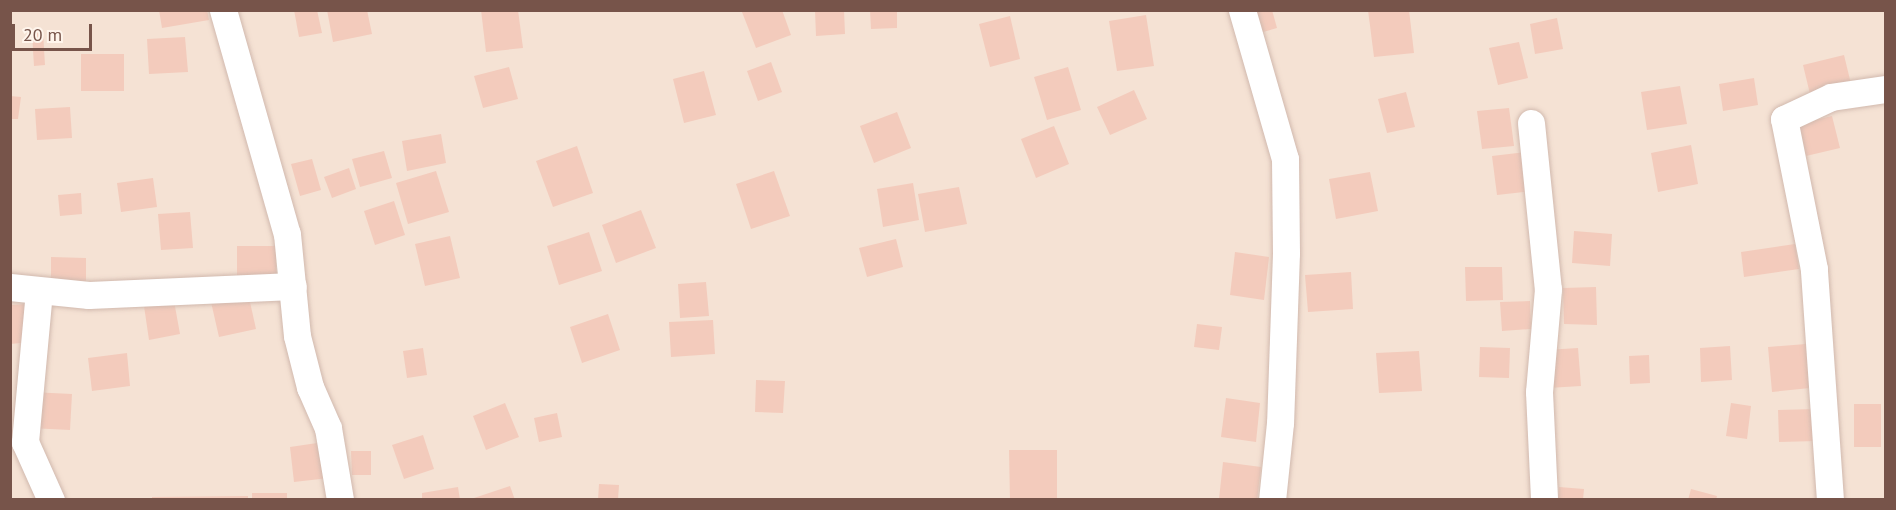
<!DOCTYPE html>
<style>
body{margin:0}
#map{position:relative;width:1896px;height:510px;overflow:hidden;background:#fdf1e5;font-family:"PT Sans",sans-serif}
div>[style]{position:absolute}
.residential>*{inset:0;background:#f5e2d4}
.building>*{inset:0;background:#f3cbbc}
.roads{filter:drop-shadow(0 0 2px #d1b9ae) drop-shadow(0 0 2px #d1b9ae)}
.minor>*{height:27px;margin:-13.5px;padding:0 13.5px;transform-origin:13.5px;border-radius:13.5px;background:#fff}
span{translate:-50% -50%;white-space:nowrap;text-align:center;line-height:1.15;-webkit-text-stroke:5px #fff5ec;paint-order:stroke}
.frame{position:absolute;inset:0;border:12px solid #77544a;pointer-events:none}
.scale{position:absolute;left:12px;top:24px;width:80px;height:27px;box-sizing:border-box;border:3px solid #77544a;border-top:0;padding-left:8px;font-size:18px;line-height:21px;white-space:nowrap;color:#77544a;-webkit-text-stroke:4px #fff5ec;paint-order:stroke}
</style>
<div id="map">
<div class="residential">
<div style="clip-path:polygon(11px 11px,1885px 11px,1885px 499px,11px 499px)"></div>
</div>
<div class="building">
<div style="clip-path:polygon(159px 10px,207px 10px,209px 20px,162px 28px)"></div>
<div style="clip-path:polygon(294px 10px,317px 10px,322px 33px,299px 37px)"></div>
<div style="clip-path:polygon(327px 10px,367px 10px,372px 34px,333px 42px)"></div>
<div style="clip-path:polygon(481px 10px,518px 10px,523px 48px,486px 52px)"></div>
<div style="clip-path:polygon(782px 10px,791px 35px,756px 48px,742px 12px)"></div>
<div style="clip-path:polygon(815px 10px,844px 10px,845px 34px,816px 36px)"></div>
<div style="clip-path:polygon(870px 10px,897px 10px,897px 28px,871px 29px)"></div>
<div style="clip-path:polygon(1249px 10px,1272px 10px,1277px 28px,1256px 34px)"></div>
<div style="clip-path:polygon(1368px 10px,1409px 10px,1414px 53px,1374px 57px)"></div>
<div style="clip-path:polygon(1146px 15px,1154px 66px,1117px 71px,1109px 21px)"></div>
<div style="clip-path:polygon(1010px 16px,1020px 59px,990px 67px,979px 24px)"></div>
<div style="clip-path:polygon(1557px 18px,1563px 49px,1535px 54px,1530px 24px)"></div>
<div style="clip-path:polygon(43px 32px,45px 65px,34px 66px,32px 33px)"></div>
<div style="clip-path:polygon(185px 37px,188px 72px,149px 74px,147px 39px)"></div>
<div style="clip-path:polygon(1519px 42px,1528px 78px,1498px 85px,1489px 48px)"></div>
<div style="clip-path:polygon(81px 54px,124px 54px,124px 91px,81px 91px)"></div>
<div style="clip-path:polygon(1844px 55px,1851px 84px,1810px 94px,1803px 65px)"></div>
<div style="clip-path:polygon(771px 62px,782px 92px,758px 101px,747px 71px)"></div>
<div style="clip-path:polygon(509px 67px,518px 99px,483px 108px,474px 76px)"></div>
<div style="clip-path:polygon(1068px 67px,1081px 110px,1047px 120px,1034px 77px)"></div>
<div style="clip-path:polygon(704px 71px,716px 115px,684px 123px,673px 79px)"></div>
<div style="clip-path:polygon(1754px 78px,1758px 105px,1723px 111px,1719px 84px)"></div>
<div style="clip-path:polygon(1680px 86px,1687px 124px,1647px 130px,1641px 92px)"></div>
<div style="clip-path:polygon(1134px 90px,1147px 119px,1110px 135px,1097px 107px)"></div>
<div style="clip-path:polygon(1406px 92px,1415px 127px,1387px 133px,1378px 99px)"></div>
<div style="clip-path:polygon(10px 96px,21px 97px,18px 119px,10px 119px)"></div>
<div style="clip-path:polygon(70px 107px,72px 138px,37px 140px,35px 109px)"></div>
<div style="clip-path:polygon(1509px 108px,1514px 146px,1482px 149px,1477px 111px)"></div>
<div style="clip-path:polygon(897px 112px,911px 148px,874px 163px,860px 126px)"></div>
<div style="clip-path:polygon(1832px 116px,1840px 148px,1806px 156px,1799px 124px)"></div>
<div style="clip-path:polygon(1054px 126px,1069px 164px,1036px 178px,1021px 139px)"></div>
<div style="clip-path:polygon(441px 134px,446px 163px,407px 171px,402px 141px)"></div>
<div style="clip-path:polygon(1691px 145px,1698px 184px,1658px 192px,1651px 153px)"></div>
<div style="clip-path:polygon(577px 146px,593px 193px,553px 207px,536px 161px)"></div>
<div style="clip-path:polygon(384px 151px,392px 178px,360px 187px,352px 159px)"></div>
<div style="clip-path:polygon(1527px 152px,1532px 191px,1497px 195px,1492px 156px)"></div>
<div style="clip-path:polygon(312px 159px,321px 190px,300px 196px,291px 164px)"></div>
<div style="clip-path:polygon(349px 168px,356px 189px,332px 198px,324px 177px)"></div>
<div style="clip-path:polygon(436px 171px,449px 212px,408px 224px,396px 183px)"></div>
<div style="clip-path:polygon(774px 171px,790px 216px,751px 229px,736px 184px)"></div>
<div style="clip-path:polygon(1370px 172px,1378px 211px,1336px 219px,1329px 179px)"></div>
<div style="clip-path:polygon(153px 178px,157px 207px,121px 212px,117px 183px)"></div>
<div style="clip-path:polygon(913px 183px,919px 220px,883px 227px,877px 189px)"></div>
<div style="clip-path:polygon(959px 187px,967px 224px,925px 232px,918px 194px)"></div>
<div style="clip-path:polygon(81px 193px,82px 214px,60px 216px,58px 195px)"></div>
<div style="clip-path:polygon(394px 201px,405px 235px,375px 245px,364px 211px)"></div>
<div style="clip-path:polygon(641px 210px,656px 248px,616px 263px,602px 225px)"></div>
<div style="clip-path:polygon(190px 212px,193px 248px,161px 250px,158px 214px)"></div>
<div style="clip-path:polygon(1574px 231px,1612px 234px,1610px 266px,1572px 263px)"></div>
<div style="clip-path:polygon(589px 232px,602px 271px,559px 285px,547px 246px)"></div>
<div style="clip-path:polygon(450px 236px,460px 278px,425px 286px,415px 244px)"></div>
<div style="clip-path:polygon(896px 239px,903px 267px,867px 277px,859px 248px)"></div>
<div style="clip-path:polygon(1795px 244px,1799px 269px,1744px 277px,1741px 252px)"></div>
<div style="clip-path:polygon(237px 246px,276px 246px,276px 285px,237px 284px)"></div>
<div style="clip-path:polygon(1235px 252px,1269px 257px,1264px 300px,1230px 295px)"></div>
<div style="clip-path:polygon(51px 257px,86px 258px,86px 289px,51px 288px)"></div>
<div style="clip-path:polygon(1465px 267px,1502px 267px,1503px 300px,1466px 301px)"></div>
<div style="clip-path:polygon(1351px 272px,1353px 309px,1308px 312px,1305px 275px)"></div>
<div style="clip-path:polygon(706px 282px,709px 316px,680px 318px,678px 284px)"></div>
<div style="clip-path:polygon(1596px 287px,1597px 325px,1564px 324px,1563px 288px)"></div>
<div style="clip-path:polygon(248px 293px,256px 329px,219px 337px,211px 302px)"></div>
<div style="clip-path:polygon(174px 301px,180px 334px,149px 340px,144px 306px)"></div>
<div style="clip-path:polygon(1530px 301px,1531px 329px,1502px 331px,1500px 302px)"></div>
<div style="clip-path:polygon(29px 304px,32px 342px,10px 344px,10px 305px)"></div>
<div style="clip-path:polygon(608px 314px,620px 350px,582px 363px,570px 327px)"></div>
<div style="clip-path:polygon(713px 320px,715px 354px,671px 357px,669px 322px)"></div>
<div style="clip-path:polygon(1197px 324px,1222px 327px,1219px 350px,1194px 347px)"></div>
<div style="clip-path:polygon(1806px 344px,1810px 388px,1772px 392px,1768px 347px)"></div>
<div style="clip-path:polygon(1730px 346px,1732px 380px,1701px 382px,1700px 348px)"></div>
<div style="clip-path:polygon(1480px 347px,1510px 348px,1509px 378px,1479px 377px)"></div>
<div style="clip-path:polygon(423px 348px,427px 375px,407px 378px,403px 351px)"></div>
<div style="clip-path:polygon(1578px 348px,1581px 386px,1548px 388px,1546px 350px)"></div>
<div style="clip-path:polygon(1419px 351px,1422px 391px,1379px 393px,1376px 353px)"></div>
<div style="clip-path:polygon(127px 353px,130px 386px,92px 391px,88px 358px)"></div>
<div style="clip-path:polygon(1649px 355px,1650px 383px,1630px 384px,1629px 356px)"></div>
<div style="clip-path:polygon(756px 380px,785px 381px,783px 413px,755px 412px)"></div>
<div style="clip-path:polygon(31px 392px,72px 394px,70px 430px,30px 428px)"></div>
<div style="clip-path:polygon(1226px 398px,1260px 403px,1256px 442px,1221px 437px)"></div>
<div style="clip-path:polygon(505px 403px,519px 437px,486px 450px,473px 416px)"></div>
<div style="clip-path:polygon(1731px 403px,1751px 406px,1747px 439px,1726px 436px)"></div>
<div style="clip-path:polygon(1854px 404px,1881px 404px,1881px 447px,1854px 447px)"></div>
<div style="clip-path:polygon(1815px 409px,1817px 441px,1779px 442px,1778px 410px)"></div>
<div style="clip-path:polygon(557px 413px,562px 437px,539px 442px,534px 418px)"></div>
<div style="clip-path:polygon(423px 435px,434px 469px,404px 479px,392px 445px)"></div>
<div style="clip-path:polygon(324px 442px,329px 478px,294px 482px,290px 447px)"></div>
<div style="clip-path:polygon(1009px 450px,1057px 450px,1057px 500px,1010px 500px)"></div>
<div style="clip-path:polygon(351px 451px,371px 451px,371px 475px,352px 475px)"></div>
<div style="clip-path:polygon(1223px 462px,1261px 467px,1257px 500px,1219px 499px)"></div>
<div style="clip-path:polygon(599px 484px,619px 485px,618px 500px,598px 500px)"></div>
<div style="clip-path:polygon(510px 486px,515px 500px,472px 500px,471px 499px)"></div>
<div style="clip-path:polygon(458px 487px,460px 500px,422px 500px,422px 493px)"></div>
<div style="clip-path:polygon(1559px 487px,1584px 489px,1583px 500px,1558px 500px)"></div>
<div style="clip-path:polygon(1691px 489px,1717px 496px,1716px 500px,1688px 500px)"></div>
<div style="clip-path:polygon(252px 493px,287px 493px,287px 500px,252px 500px)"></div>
<div style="clip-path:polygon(248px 496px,248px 500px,152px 500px,152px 497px)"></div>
</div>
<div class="roads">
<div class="minor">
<div style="left:223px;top:10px;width:233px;rotate:74.1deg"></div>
<div style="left:287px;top:234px;width:102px;rotate:84.4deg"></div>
<div style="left:297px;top:336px;width:53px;rotate:75.7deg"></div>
<div style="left:310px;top:387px;width:45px;rotate:66.3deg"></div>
<div style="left:328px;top:428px;width:73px;rotate:80.5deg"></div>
<div style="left:1242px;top:10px;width:155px;rotate:73.9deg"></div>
<div style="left:1285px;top:159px;width:94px;rotate:89.4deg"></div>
<div style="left:1286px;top:253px;width:170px;rotate:92deg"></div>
<div style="left:1280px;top:423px;width:77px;rotate:95.9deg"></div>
<div style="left:1531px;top:123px;width:167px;rotate:84.2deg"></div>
<div style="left:1548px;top:289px;width:103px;rotate:95deg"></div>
<div style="left:1539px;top:392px;width:108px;rotate:87.3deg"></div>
<div style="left:10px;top:287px;width:79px;rotate:5.8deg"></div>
<div style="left:89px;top:295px;width:204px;rotate:-2.5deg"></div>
<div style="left:39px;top:291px;width:152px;rotate:95.3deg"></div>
<div style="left:25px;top:442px;width:64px;rotate:65.9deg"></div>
<div style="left:1830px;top:500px;width:232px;rotate:-94deg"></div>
<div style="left:1814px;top:269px;width:153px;rotate:-101.3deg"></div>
<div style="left:1784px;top:119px;width:52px;rotate:-25.1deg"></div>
<div style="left:1831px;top:97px;width:56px;rotate:-8.3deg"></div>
</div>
</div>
<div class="frame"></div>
<div class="scale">20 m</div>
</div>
